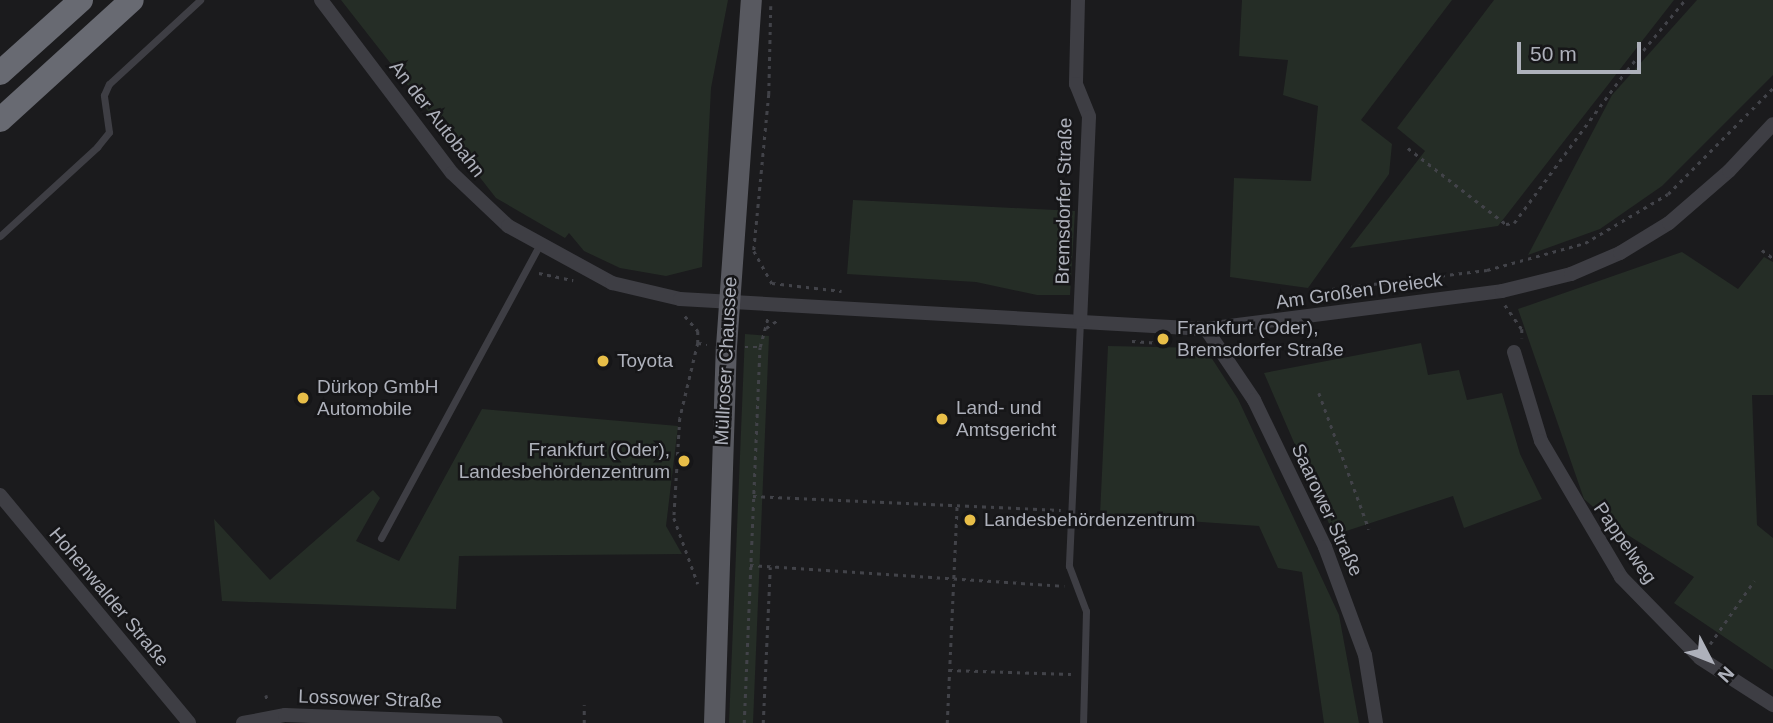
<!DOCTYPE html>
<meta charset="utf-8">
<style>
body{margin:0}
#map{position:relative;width:1773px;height:723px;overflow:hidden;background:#1b1b1d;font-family:Arial,sans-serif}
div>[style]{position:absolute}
.green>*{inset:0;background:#252d26}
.path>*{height:2.5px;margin-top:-1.25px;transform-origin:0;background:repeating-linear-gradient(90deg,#424349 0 3.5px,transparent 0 8.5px)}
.lane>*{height:7px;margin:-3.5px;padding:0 3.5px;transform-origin:3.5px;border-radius:3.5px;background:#3e3e44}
.street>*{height:14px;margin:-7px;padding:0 7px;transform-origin:7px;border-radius:7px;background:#3e3e44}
.primary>*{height:21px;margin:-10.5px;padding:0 10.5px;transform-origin:10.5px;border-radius:10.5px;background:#585960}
.highway>*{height:24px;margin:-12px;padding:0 12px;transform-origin:12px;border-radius:12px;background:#686a72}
.dots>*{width:19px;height:19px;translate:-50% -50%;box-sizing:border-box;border:4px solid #161618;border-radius:50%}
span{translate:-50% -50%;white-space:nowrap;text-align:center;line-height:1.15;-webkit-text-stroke:5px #161618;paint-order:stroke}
.street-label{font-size:19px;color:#aeb1bb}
.poi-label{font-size:19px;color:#aeb1bb}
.left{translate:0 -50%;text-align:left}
.right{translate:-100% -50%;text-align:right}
.north{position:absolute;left:1675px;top:625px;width:70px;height:70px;-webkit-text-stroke:5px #161618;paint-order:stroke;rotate:132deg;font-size:19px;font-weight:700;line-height:28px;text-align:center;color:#aeb1bb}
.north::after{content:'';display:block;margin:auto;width:24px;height:32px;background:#aeb1bb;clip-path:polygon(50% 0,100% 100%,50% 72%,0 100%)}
.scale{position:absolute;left:1517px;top:42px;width:124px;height:32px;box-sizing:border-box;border:4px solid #aeb1bb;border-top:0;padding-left:9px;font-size:21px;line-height:24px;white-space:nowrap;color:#aeb1bb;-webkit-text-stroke:5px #161618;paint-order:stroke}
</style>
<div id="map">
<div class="green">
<div style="clip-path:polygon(341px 0,728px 0,711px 88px,702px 267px,666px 276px,620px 268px,584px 251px,569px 233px,565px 238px,496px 198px)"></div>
<div style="clip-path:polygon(1242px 0,1452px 0,1361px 120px,1392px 144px,1389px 174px,1308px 288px,1230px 277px,1234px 178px,1311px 181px,1318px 106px,1283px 95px,1288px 60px,1239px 56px)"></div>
<div style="clip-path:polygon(1494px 0,1674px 0,1498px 226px,1350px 248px,1425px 151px,1397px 128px)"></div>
<div style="clip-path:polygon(1697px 0,1773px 0,1773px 75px,1662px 186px,1600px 229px,1528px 255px,1612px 95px)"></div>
<div style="clip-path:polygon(853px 200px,1075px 211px,1070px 295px,1037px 295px,976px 282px,847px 274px)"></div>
<div style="clip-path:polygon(1682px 252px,1738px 289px,1764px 257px,1773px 262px,1773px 395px,1752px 395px,1757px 525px,1773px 538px,1773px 670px,1674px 603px,1694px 577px,1620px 530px,1584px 499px,1518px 309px)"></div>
<div style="clip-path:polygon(745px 334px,769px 336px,753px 723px,729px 723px)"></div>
<div style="clip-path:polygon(1421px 343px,1428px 375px,1459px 370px,1467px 400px,1502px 393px,1520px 454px,1542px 499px,1464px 528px,1453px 496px,1334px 535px,1264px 373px)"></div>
<div style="clip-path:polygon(1108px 346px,1203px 348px,1209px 354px,1238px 399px,1339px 615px,1359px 723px,1324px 723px,1302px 572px,1278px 568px,1259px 526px,1100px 515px)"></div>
<div style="clip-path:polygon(482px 409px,678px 426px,666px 526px,682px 554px,459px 556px,456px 609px,222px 601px,214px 519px,270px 580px,373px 490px,380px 498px,356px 541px,399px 561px)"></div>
</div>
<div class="path">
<div style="left:771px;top:6px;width:88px;rotate:91.3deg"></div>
<div style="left:769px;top:94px;width:158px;rotate:95.5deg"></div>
<div style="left:754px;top:251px;width:38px;rotate:61deg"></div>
<div style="left:1408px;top:148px;width:124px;rotate:37.8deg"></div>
<div style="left:1506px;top:224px;width:8px;rotate:-7deg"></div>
<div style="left:1514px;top:223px;width:190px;rotate:-53.6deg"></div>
<div style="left:1627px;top:70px;width:91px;rotate:-50.4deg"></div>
<div style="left:1762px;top:250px;width:14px;rotate:36deg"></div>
<div style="left:539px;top:273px;width:35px;rotate:12deg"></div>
<div style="left:772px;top:283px;width:70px;rotate:6.5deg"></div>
<div style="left:1321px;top:299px;width:15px;rotate:-42deg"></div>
<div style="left:1332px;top:289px;width:156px;rotate:-7deg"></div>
<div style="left:1487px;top:270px;width:102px;rotate:-15.4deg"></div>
<div style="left:1585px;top:243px;width:96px;rotate:-30.6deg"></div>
<div style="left:1668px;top:194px;width:149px;rotate:-45.3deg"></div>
<div style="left:1505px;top:305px;width:29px;rotate:55deg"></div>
<div style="left:1522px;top:329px;width:9px;rotate:90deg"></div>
<div style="left:685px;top:316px;width:20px;rotate:49deg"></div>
<div style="left:698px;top:331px;width:12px;rotate:90deg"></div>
<div style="left:698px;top:343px;width:9px;rotate:6deg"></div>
<div style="left:766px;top:328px;width:14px;rotate:-34deg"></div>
<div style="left:1132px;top:341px;width:32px;rotate:4deg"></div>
<div style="left:698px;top:343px;width:77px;rotate:103.5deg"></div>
<div style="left:680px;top:418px;width:100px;rotate:93.4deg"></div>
<div style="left:674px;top:518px;width:70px;rotate:70deg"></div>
<div style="left:745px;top:347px;width:15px"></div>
<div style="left:1319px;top:393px;width:145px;rotate:69.8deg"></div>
<div style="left:753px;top:496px;width:308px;rotate:2.6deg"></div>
<div style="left:750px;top:565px;width:315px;rotate:3.8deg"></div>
<div style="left:1710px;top:644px;width:77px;rotate:-55.1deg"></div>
<div style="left:949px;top:670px;width:122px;rotate:1.9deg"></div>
<div style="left:266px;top:695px;width:7px;rotate:74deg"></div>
<div style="left:584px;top:723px;width:18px;rotate:-90deg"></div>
<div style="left:744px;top:723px;width:376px;rotate:-87.6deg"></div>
<div style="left:760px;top:347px;width:30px;rotate:-75deg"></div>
<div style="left:763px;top:723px;width:156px;rotate:-87.4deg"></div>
<div style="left:947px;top:723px;width:217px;rotate:-87.4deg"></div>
</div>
<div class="lane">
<div style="left:0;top:236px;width:132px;rotate:-42.5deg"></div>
<div style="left:97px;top:147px;width:19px;rotate:-51deg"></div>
<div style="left:109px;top:132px;width:37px;rotate:-98deg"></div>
<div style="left:104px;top:95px;width:12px;rotate:-66deg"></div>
<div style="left:109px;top:84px;width:124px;rotate:-42.7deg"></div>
<div style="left:1080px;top:321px;width:245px;rotate:92.6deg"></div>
<div style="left:1069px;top:566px;width:48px;rotate:69.3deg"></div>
<div style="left:1086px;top:611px;width:112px;rotate:91.5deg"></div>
<div style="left:381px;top:538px;width:332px;rotate:-61.6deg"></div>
</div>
<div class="street">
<div style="left:321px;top:0;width:217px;rotate:52.9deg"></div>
<div style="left:452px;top:173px;width:77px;rotate:43.4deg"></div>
<div style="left:508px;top:226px;width:119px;rotate:28.7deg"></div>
<div style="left:612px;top:283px;width:70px;rotate:13.2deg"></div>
<div style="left:680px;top:299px;width:527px;rotate:3.26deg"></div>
<div style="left:1206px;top:329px;width:298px;rotate:-7.3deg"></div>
<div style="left:1502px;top:291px;width:71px;rotate:-13.8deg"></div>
<div style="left:1571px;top:274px;width:53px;rotate:-23.2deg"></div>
<div style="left:1620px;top:253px;width:57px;rotate:-31.5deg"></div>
<div style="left:1669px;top:223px;width:79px;rotate:-40.9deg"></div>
<div style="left:1729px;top:171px;width:64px;rotate:-46.9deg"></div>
<div style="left:1078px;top:0;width:84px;rotate:91.4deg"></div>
<div style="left:1076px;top:84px;width:35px;rotate:68deg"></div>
<div style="left:1089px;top:117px;width:203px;rotate:92.5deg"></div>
<div style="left:1206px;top:329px;width:86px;rotate:55.9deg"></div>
<div style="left:1254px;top:400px;width:163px;rotate:64.2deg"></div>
<div style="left:1325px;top:547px;width:115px;rotate:69.7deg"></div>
<div style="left:1365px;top:655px;width:69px;rotate:80.8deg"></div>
<div style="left:1514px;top:352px;width:93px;rotate:73.1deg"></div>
<div style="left:1541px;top:441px;width:158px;rotate:59.5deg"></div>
<div style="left:1621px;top:577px;width:113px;rotate:45.7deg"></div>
<div style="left:1700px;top:658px;width:87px;rotate:32.8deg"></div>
<div style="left:0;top:495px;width:296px;rotate:50.3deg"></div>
<div style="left:243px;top:723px;width:43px;rotate:-10.8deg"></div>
<div style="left:285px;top:715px;width:211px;rotate:2.2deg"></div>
</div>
<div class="primary">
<div style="left:714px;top:723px;width:377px;rotate:-88.2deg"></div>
<div style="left:726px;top:346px;width:347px;rotate:-85.9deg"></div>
</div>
<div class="highway">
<div style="left:0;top:73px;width:109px;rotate:-42deg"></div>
<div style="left:0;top:120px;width:178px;rotate:-42.3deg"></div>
</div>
<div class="dots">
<div style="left:1163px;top:339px;background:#e8be48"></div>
<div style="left:603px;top:361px;background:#e8be48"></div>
<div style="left:303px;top:398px;background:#e8be48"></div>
<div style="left:942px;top:419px;background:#e8be48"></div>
<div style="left:684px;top:461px;background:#e8be48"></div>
<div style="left:970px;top:520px;background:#e8be48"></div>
</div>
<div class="street-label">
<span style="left:437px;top:119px;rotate:52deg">An der Autobahn</span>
<span style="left:1064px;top:201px;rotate:-89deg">Bremsdorfer Straße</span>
<span style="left:1359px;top:291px;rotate:-8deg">Am Großen Dreieck</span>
<span style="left:726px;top:361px;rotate:-87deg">Müllroser Chaussee</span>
<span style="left:1327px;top:510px;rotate:65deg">Saarower Straße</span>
<span style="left:1625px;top:543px;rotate:55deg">Pappelweg</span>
<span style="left:109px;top:597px;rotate:50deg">Hohenwalder Straße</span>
<span style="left:370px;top:699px;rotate:2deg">Lossower Straße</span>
</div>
<div class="poi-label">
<span class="left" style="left:1177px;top:339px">Frankfurt (Oder),<br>Bremsdorfer Straße</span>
<span class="left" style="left:617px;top:361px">Toyota</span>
<span class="left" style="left:317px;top:398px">Dürkop GmbH<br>Automobile</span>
<span class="left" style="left:956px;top:419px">Land- und<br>Amtsgericht</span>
<span class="right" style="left:670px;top:461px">Frankfurt (Oder),<br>Landesbehördenzentrum</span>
<span class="left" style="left:984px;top:520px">Landesbehördenzentrum</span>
</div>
<div class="north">N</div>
<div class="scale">50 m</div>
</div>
